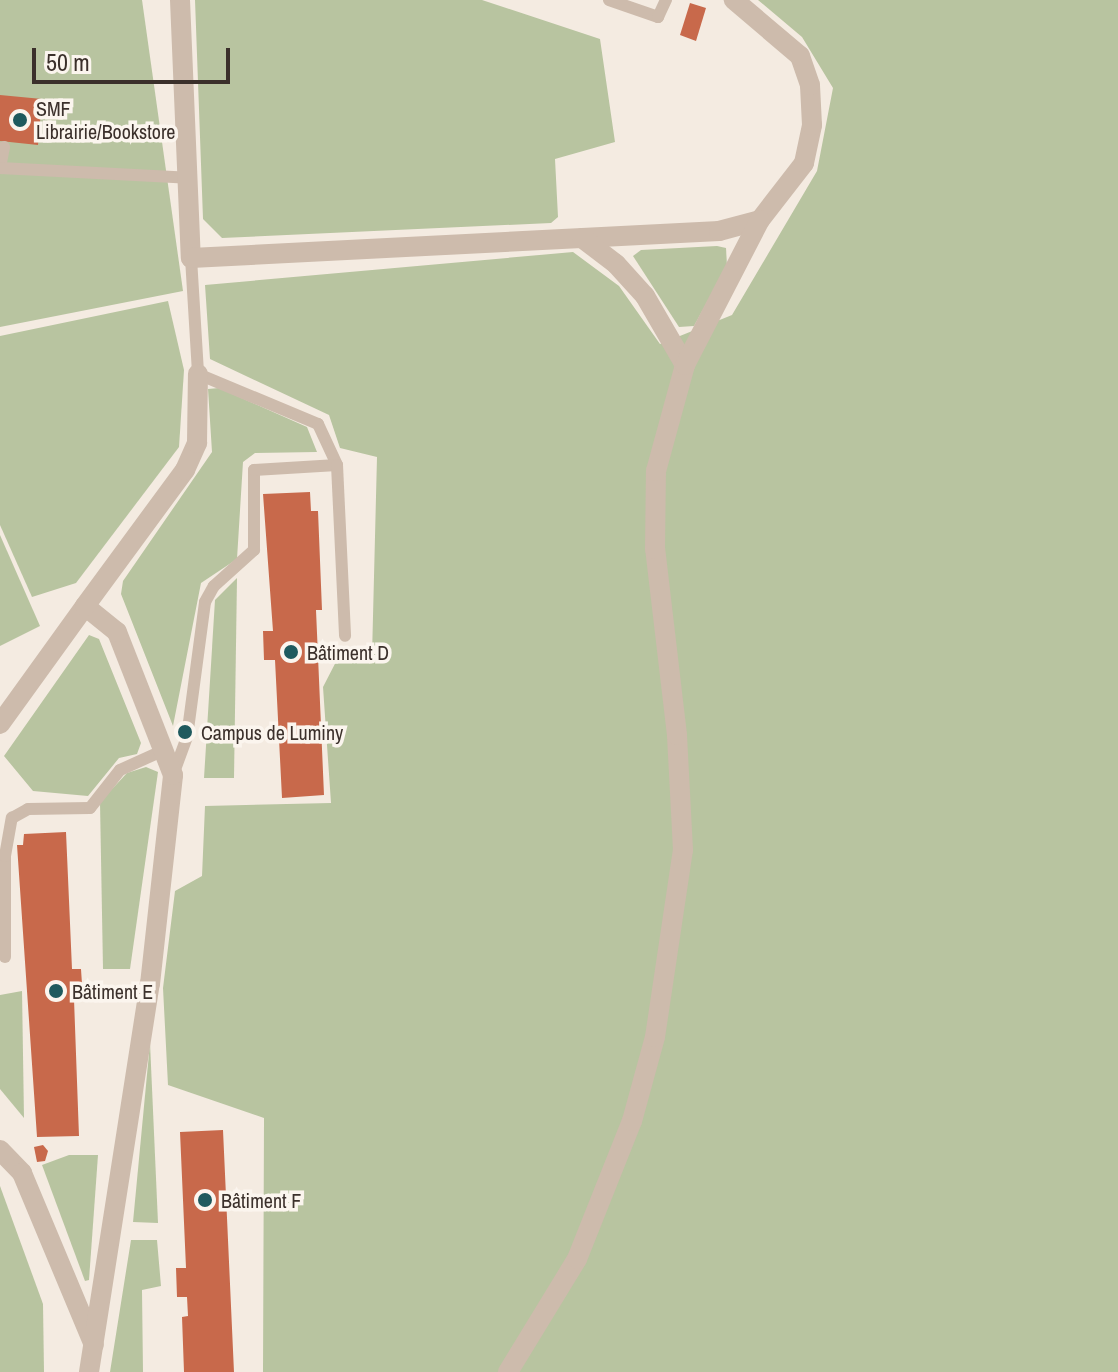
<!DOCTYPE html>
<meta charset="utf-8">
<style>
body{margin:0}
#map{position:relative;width:1118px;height:1372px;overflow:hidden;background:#f4ebe1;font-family:"Archivo Narrow",sans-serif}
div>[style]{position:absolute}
.green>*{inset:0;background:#b8c4a0}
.building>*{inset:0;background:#c8694b}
.lane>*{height:12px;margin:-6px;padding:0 6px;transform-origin:6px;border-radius:6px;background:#cdbbac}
.street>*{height:20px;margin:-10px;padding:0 10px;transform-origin:10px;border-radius:10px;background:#cdbbac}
.dots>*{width:22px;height:22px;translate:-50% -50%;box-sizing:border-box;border:4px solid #fbf5ee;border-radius:50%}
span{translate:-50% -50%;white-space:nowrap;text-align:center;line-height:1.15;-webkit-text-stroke:7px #fbf5ee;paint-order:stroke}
.poi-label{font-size:20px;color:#3b302b}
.left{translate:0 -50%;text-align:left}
.scale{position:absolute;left:32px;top:48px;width:198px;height:36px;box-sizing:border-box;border:4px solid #3b302b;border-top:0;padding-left:10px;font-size:24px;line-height:28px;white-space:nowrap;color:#3b302b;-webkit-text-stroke:6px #fbf5ee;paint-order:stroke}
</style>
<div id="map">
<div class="green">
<div style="clip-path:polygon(0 0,142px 0,183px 291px,0 327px)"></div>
<div style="clip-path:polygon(195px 0,482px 0,600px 39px,615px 142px,555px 159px,558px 217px,551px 223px,222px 238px,203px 219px)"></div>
<div style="clip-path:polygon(758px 0,1118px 0,1118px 1372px,263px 1372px,264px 1118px,168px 1085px,163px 988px,175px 891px,202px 876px,205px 806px,331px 803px,323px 687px,340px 654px,372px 656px,377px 457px,340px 448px,329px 415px,210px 359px,205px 285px,573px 252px,619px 286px,660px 344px,732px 315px,817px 171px,833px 88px,802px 37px)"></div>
<div style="clip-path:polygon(717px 246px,726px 248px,727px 266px,694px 326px,679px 327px,633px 256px,641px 250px)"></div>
<div style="clip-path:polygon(168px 301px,184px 370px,179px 447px,76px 583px,32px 597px,0 525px,0 336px)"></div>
<div style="clip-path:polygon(219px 388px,307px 427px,317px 452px,255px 453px,243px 462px,237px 559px,201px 583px,173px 726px,121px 594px,123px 581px,212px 452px,208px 389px)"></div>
<div style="clip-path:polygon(0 535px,40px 626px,0 646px)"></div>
<div style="clip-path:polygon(237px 578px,234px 778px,204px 778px,215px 600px)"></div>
<div style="clip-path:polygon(89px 635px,99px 639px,141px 743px,137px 754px,119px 758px,88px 796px,33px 791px,4px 756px)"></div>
<div style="clip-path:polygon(146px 767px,158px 772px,130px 969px,103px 969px,100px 802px,127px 773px)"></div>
<div style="clip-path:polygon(22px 991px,24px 1118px,0 1089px,0 995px)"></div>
<div style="clip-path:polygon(150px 1043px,158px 1223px,133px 1222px)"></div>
<div style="clip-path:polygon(69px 1155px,98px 1155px,89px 1280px,85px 1281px,42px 1165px)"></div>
<div style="clip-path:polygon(0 1186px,43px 1304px,44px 1372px,0 1372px)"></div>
<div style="clip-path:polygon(131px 1240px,157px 1240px,161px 1286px,142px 1290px,143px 1372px,110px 1372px)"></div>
</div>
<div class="building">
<div style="clip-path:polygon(690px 3px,706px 8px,696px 41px,680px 35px)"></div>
<div style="clip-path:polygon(0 95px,42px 99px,38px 145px,0 141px)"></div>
<div style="clip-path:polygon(310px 492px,311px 511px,318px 511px,322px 610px,316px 610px,324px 795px,282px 798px,275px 660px,264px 660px,263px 631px,273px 631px,263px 494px)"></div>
<div style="clip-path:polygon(66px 832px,72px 969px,81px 969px,82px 984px,82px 998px,74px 999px,79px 1136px,37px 1137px,17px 845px,23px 845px,24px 834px)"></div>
<div style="clip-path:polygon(223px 1130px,234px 1372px,184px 1372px,182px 1317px,188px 1316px,187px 1297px,177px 1297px,176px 1268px,186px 1268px,180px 1132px)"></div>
<div style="clip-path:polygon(43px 1145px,48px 1151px,45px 1161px,37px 1162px,34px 1147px)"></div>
</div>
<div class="lane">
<div style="left:609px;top:0;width:52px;rotate:19.1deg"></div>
<div style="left:658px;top:17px;width:19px;rotate:-65deg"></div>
<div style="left:4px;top:147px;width:21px;rotate:101deg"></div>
<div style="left:0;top:168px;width:188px;rotate:3deg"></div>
<div style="left:191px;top:258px;width:116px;rotate:86.5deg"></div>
<div style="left:198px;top:374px;width:130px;rotate:22.6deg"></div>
<div style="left:318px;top:424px;width:45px;rotate:65.1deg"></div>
<div style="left:173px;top:775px;width:40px;rotate:-69.8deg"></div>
<div style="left:187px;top:737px;width:136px;rotate:-82.4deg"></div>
<div style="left:205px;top:602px;width:18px;rotate:-61deg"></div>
<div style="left:214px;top:586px;width:54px;rotate:-42deg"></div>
<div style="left:254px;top:550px;width:80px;rotate:-90deg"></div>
<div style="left:254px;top:470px;width:83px;rotate:-3.4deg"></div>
<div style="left:337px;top:465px;width:171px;rotate:87.3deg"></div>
<div style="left:5px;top:957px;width:101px;rotate:-90deg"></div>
<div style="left:5px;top:856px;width:39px;rotate:-80deg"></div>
<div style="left:12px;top:818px;width:18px;rotate:-29deg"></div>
<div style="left:28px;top:809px;width:62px;rotate:-0.9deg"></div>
<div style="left:90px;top:808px;width:48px;rotate:-51.7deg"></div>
<div style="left:120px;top:770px;width:48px;rotate:-24.4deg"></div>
</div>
<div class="street">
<div style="left:180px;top:0;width:258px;rotate:87.6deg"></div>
<div style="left:191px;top:258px;width:529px;rotate:-2.93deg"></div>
<div style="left:719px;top:231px;width:42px;rotate:-15deg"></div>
<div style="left:760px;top:220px;width:72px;rotate:-52.3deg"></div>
<div style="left:804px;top:163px;width:39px;rotate:-78deg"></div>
<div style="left:812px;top:125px;width:40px;rotate:-92.9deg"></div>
<div style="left:810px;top:85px;width:31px;rotate:-109deg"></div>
<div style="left:800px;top:56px;width:87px;rotate:-139.7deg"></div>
<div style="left:582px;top:238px;width:43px;rotate:37.4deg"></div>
<div style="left:616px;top:264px;width:43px;rotate:47.8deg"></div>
<div style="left:645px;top:296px;width:80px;rotate:59.9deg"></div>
<div style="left:0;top:724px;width:145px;rotate:-54.2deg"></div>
<div style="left:0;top:1150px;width:32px;rotate:46deg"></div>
<div style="left:22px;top:1173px;width:186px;rotate:67.3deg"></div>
<div style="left:89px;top:1372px;width:393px;rotate:-81.1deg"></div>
<div style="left:150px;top:984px;width:210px;rotate:-83.7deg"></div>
<div style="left:173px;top:775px;width:154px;rotate:-111.4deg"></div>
<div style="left:117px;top:632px;width:41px;rotate:-140.9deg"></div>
<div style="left:85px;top:606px;width:169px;rotate:-53.7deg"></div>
<div style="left:185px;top:470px;width:30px;rotate:-66deg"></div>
<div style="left:197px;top:443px;width:69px;rotate:-89.2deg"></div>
<div style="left:508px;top:1372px;width:132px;rotate:-58.6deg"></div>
<div style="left:577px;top:1259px;width:149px;rotate:-68.3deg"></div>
<div style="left:632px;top:1121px;width:87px;rotate:-74.7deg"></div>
<div style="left:655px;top:1037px;width:189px;rotate:-81.5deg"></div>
<div style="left:683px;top:850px;width:115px;rotate:-93deg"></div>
<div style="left:677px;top:735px;width:187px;rotate:-96.7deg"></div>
<div style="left:655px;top:549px;width:78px;rotate:-89.3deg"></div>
<div style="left:656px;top:471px;width:110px;rotate:-74.7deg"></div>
<div style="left:685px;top:365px;width:163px;rotate:-62.7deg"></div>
</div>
<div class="dots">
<div style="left:20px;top:120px;background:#1f5a5e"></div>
<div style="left:291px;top:652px;background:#1f5a5e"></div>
<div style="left:185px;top:732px;background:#1f5a5e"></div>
<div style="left:56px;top:991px;background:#1f5a5e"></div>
<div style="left:205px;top:1200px;background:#1f5a5e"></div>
</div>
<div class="poi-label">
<span class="left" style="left:36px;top:120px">SMF<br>Librairie/Bookstore</span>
<span class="left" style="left:307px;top:652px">Bâtiment D</span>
<span class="left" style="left:201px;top:732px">Campus de Luminy</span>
<span class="left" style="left:72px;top:991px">Bâtiment E</span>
<span class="left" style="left:221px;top:1200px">Bâtiment F</span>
</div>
<div class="scale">50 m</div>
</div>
